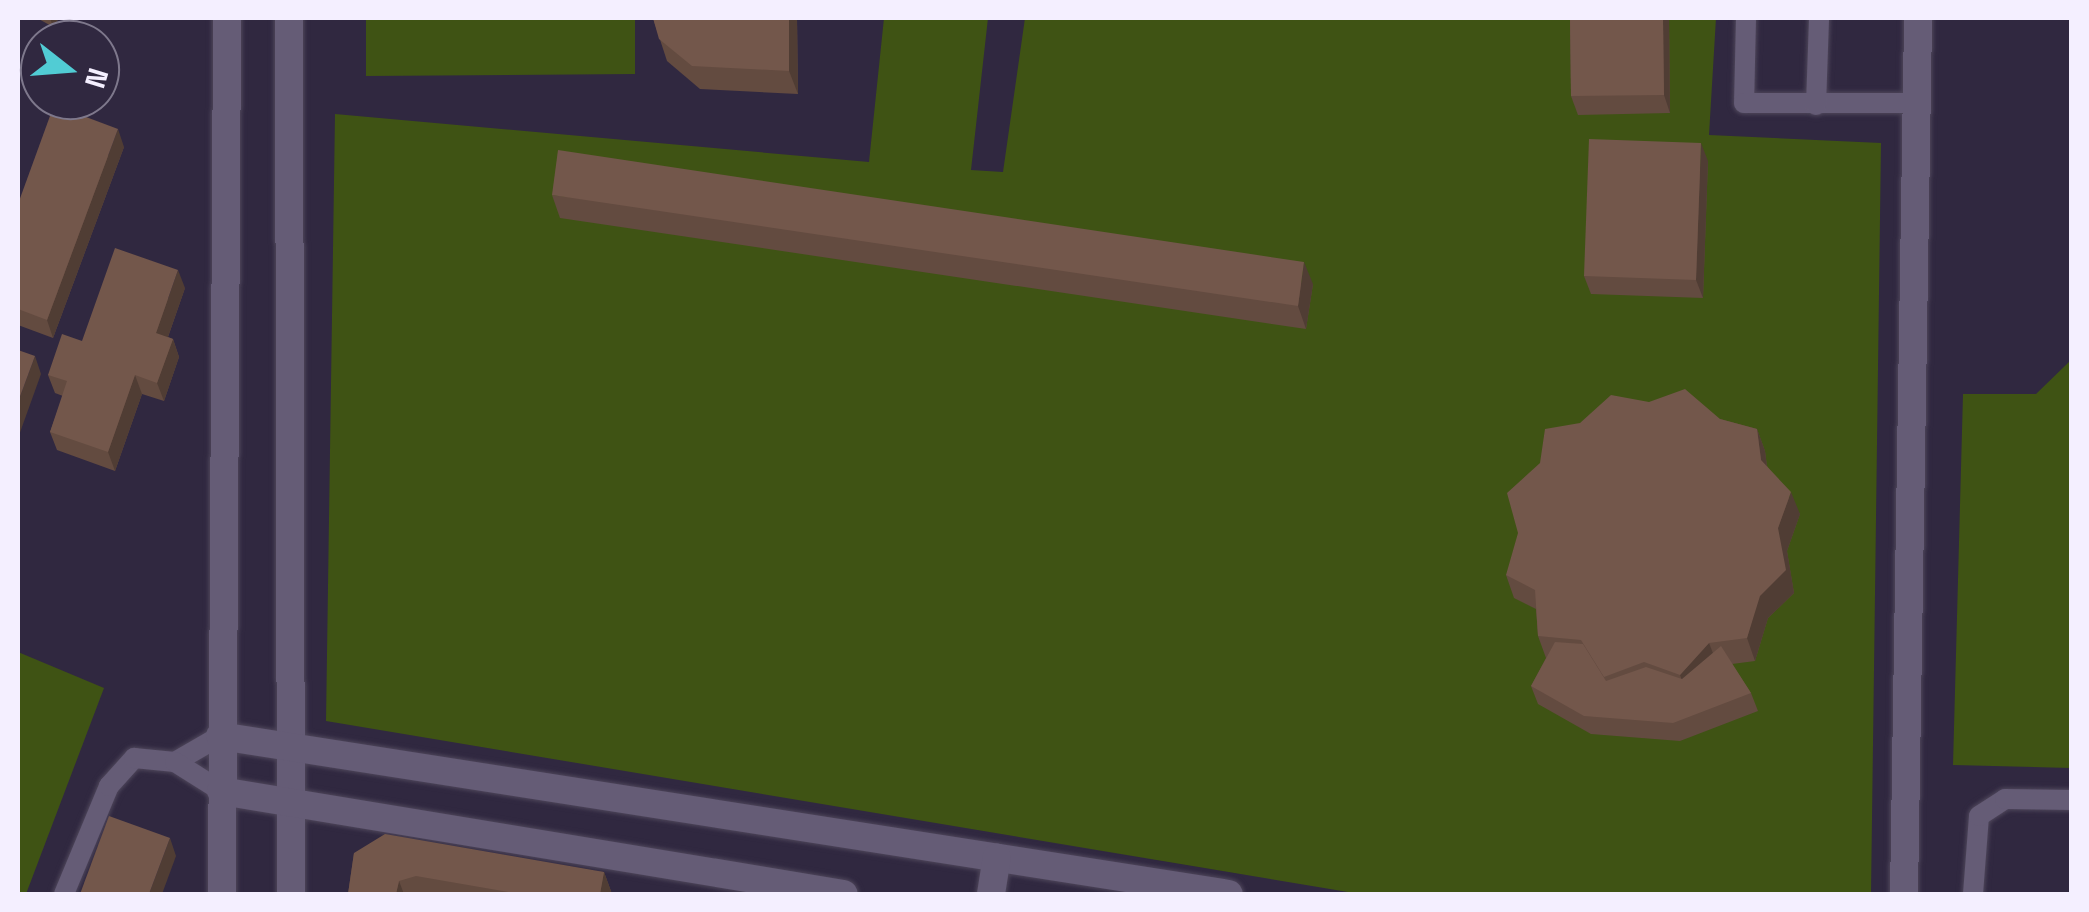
<!DOCTYPE html>
<style>
body{margin:0}
#map{position:relative;width:2089px;height:912px;overflow:hidden;background:#302840;font-family:"Space Grotesk",sans-serif}
div>[style]{position:absolute}
.green>*{inset:0;background:#3f5314}
.roads{filter:drop-shadow(0 0 2px #4e465a) drop-shadow(0 0 2px #4e465a)}
.service>*{height:20px;margin:-10px;padding:0 10px;transform-origin:10px;border-radius:10px;background:#655c76}
.minor>*{height:28px;margin:-14px;padding:0 14px;transform-origin:14px;border-radius:14px;background:#655c76}
.wall>*{inset:0;background:#634b40}
.shaded-wall>*{inset:0;background:#503d34}
.building>*{inset:0;background:#73574b}
span{translate:-50% -50%;white-space:nowrap;text-align:center;line-height:1.15;-webkit-text-stroke:9px #302840;paint-order:stroke}
.frame{position:absolute;inset:0;border:20px solid #f4efff;pointer-events:none}
.north{position:absolute;left:20px;top:20px;width:100px;height:100px;box-sizing:border-box;background:#302840;border:2px solid #7e788c;border-radius:50%;rotate:107deg;font-size:28px;font-weight:700;line-height:40px;text-align:center;color:#f4efff}
.north::after{content:'';display:block;margin:auto;width:35px;height:45px;background:#51ccd4;clip-path:polygon(50% 0,100% 100%,50% 72%,0 100%)}
</style>
<div id="map">
<div class="green">
<div style="clip-path:polygon(366px 18px,635px 18px,635px 74px,366px 76px)"></div>
<div style="clip-path:polygon(884px 18px,988px 18px,971px 170px,1003px 172px,1025px 18px,1716px 18px,1709px 135px,1881px 143px,1871px 894px,1360px 894px,326px 721px,335px 114px,869px 162px)"></div>
<div style="clip-path:polygon(2071px 360px,2071px 768px,1953px 765px,1963px 394px,2036px 394px)"></div>
<div style="clip-path:polygon(18px 652px,104px 688px,26px 894px,18px 894px)"></div>
</div>
<div class="roads">
<div class="service">
<div style="left:1746px;top:18px;width:85px;rotate:91.3deg"></div>
<div style="left:1744px;top:103px;width:173px"></div>
<div style="left:1816px;top:105px;width:87px;rotate:-88deg"></div>
<div style="left:175px;top:762px;width:52px;rotate:-30deg"></div>
<div style="left:64px;top:894px;width:117px;rotate:-67.4deg"></div>
<div style="left:109px;top:786px;width:38px;rotate:-48deg"></div>
<div style="left:134px;top:758px;width:41px;rotate:5.6deg"></div>
<div style="left:175px;top:762px;width:54px;rotate:32.2deg"></div>
<div style="left:1973px;top:894px;width:78px;rotate:-85.6deg"></div>
<div style="left:1979px;top:816px;width:31px;rotate:-33deg"></div>
<div style="left:2005px;top:799px;width:67px;rotate:0.9deg"></div>
</div>
<div class="minor">
<div style="left:289px;top:18px;width:876px;rotate:89.87deg"></div>
<div style="left:220px;top:736px;width:1021px;rotate:8.9deg"></div>
<div style="left:221px;top:791px;width:631px;rotate:9.39deg"></div>
<div style="left:222px;top:894px;width:876px;rotate:-89.67deg"></div>
<div style="left:991px;top:894px;width:37px;rotate:-81deg"></div>
<div style="left:1904px;top:894px;width:876px;rotate:-89.08deg"></div>
</div>
</div>
<div class="wall">
<div style="clip-path:polygon(37px 18px,59px 18px,53px 27px)"></div>
<div style="clip-path:polygon(653px 18px,797px 18px,798px 94px,700px 89px,667px 61px)"></div>
<div style="clip-path:polygon(1570px 18px,1669px 18px,1670px 113px,1578px 115px,1571px 96px)"></div>
<div style="clip-path:polygon(124px 147px,53px 338px,18px 325px,18px 204px)"></div>
<div style="clip-path:polygon(1708px 161px,1703px 298px,1591px 294px,1584px 276px)"></div>
<div style="clip-path:polygon(552px 195px,1313px 284px,1306px 329px,560px 218px)"></div>
<div style="clip-path:polygon(185px 288px,168px 337px,173px 339px,179px 357px,164px 401px,142px 394px,115px 471px,57px 450px,50px 432px,63px 396px,55px 393px,48px 375px)"></div>
<div style="clip-path:polygon(1720px 419px,1757px 429px,1765px 451px,1767px 466px,1800px 514px,1787px 551px,1794px 593px,1768px 618px,1755px 661px,1732px 664px,1751px 693px,1758px 711px,1680px 741px,1591px 734px,1538px 704px,1531px 686px,1546px 658px,1538px 636px,1536px 609px,1514px 598px,1506px 575px)"></div>
<div style="clip-path:polygon(354px 853px,604px 872px,612px 894px,348px 894px)"></div>
</div>
<div class="shaded-wall">
<div style="clip-path:polygon(50px 18px,59px 18px,53px 27px)"></div>
<div style="clip-path:polygon(789px 18px,797px 18px,798px 94px,789px 71px)"></div>
<div style="clip-path:polygon(1663px 18px,1669px 18px,1670px 113px,1664px 95px)"></div>
<div style="clip-path:polygon(118px 129px,124px 147px,53px 338px,47px 320px)"></div>
<div style="clip-path:polygon(1701px 143px,1708px 161px,1703px 298px,1696px 280px)"></div>
<div style="clip-path:polygon(1304px 262px,1313px 284px,1306px 329px,1298px 306px)"></div>
<div style="clip-path:polygon(178px 270px,185px 288px,163px 351px,156px 333px)"></div>
<div style="clip-path:polygon(173px 339px,179px 357px,164px 401px,157px 383px)"></div>
<div style="clip-path:polygon(35px 356px,41px 374px,18px 438px,18px 402px)"></div>
<div style="clip-path:polygon(135px 375px,142px 394px,115px 471px,108px 452px)"></div>
<div style="clip-path:polygon(1757px 429px,1765px 451px,1769px 483px,1761px 460px)"></div>
<div style="clip-path:polygon(1791px 492px,1800px 514px,1787px 551px,1794px 593px,1768px 618px,1755px 661px,1747px 638px,1778px 528px)"></div>
<div style="clip-path:polygon(1709px 643px,1718px 666px,1688px 697px,1680px 675px)"></div>
<div style="clip-path:polygon(170px 838px,176px 856px,162px 894px,149px 894px)"></div>
<div style="clip-path:polygon(604px 872px,612px 894px,600px 894px)"></div>
<div style="clip-path:polygon(399px 881px,404px 894px,396px 894px)"></div>
</div>
<div class="building">
<div style="clip-path:polygon(653px 18px,789px 18px,789px 71px,692px 66px,659px 39px)"></div>
<div style="clip-path:polygon(1570px 18px,1663px 18px,1664px 95px,1571px 96px)"></div>
<div style="clip-path:polygon(54px 105px,118px 129px,47px 320px,18px 309px,18px 204px)"></div>
<div style="clip-path:polygon(1589px 139px,1701px 143px,1696px 280px,1584px 276px)"></div>
<div style="clip-path:polygon(558px 150px,1304px 262px,1298px 306px,552px 195px)"></div>
<div style="clip-path:polygon(115px 248px,178px 270px,156px 333px,173px 339px,157px 383px,135px 375px,108px 452px,50px 432px,67px 381px,48px 375px,62px 334px,82px 341px)"></div>
<div style="clip-path:polygon(18px 350px,35px 356px,18px 402px)"></div>
<div style="clip-path:polygon(1685px 389px,1720px 419px,1757px 429px,1761px 460px,1791px 492px,1778px 528px,1786px 570px,1760px 596px,1747px 638px,1709px 643px,1680px 675px,1644px 662px,1604px 677px,1581px 640px,1538px 636px,1535px 590px,1506px 575px,1518px 533px,1507px 493px,1540px 463px,1545px 429px,1580px 423px,1611px 395px,1649px 402px)"></div>
<div style="clip-path:polygon(1555px 642px,1583px 644px,1606px 681px,1646px 667px,1682px 679px,1721px 646px,1751px 693px,1673px 723px,1584px 716px,1531px 686px)"></div>
<div style="clip-path:polygon(109px 816px,170px 838px,149px 894px,80px 894px)"></div>
<div style="clip-path:polygon(385px 834px,604px 872px,600px 894px,520px 894px,416px 876px,399px 881px,396px 894px,348px 894px,354px 853px)"></div>
</div>
<div class="frame"></div>
<div class="north">N</div>
</div>
